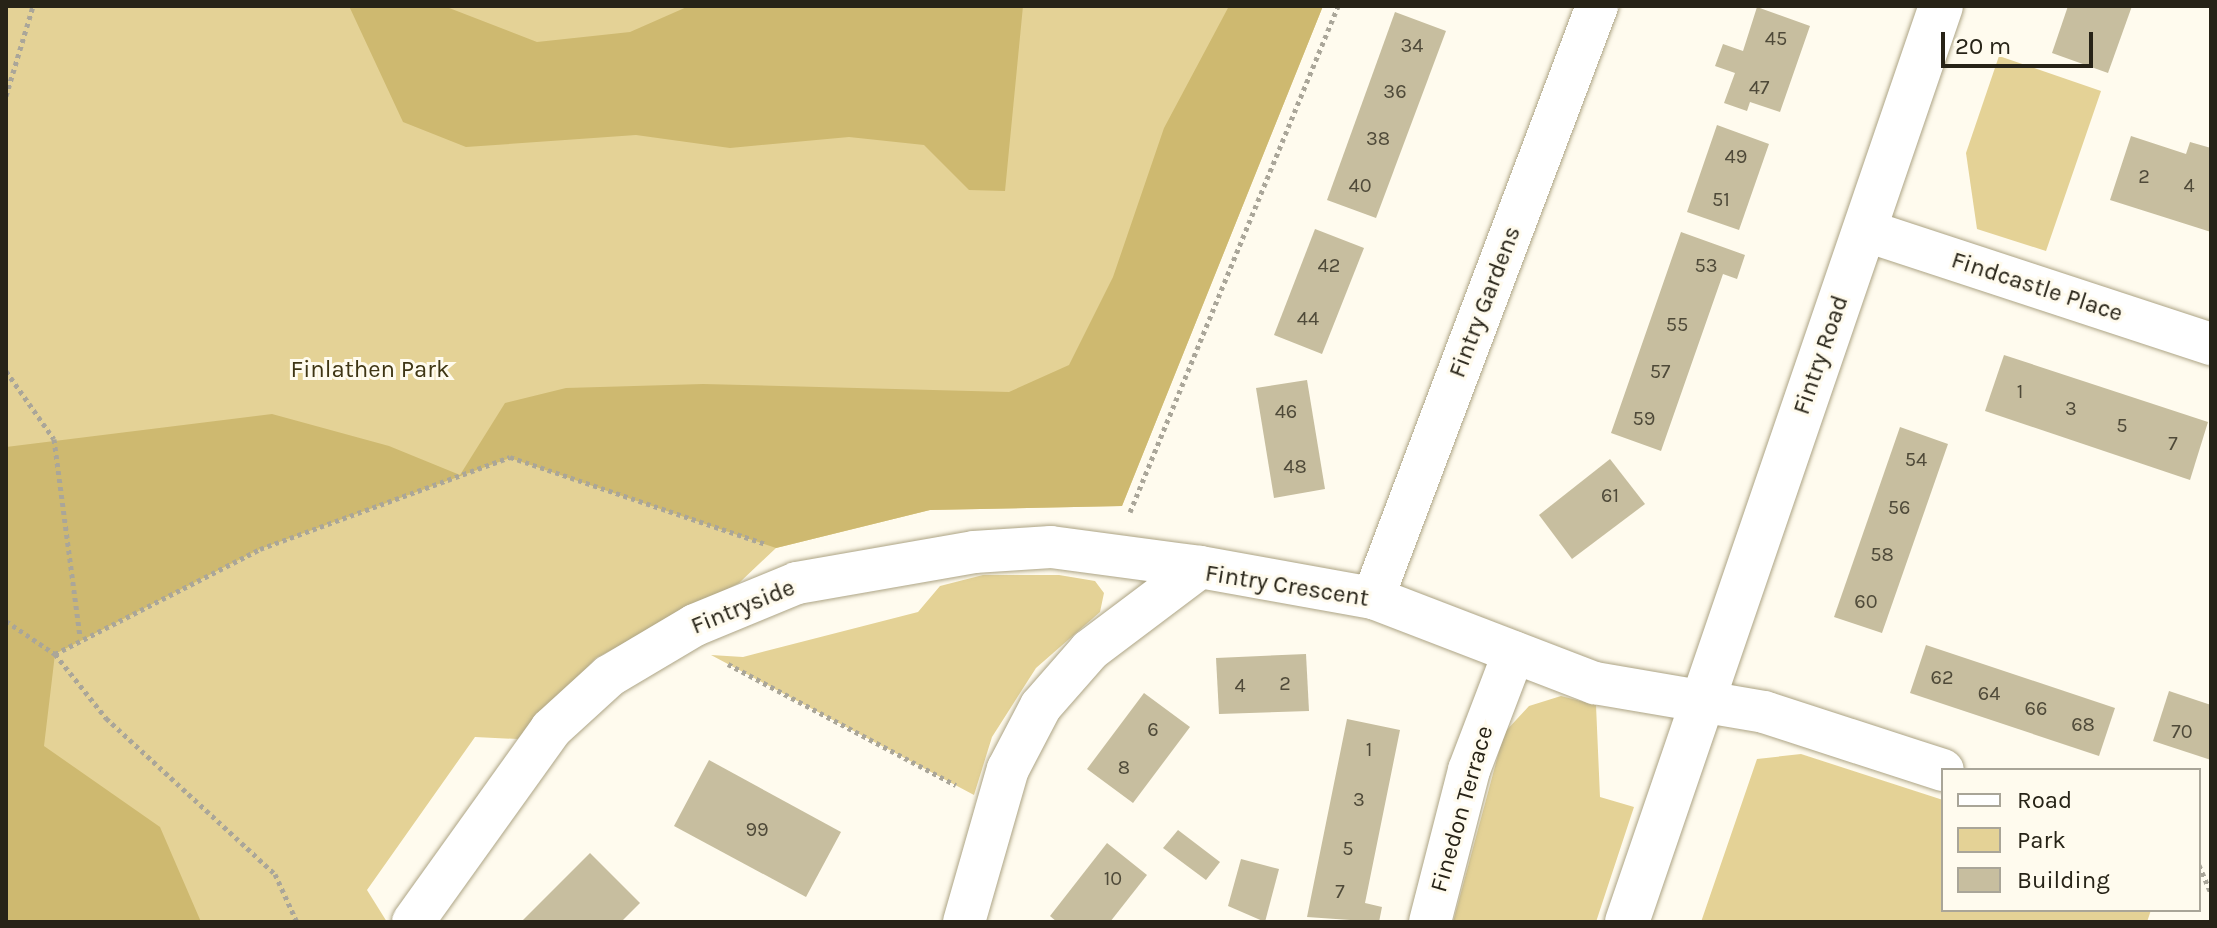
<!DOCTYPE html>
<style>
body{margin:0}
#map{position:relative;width:2217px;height:928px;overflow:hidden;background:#fffbee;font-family:Karla,sans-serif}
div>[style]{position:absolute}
.green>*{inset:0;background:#e4d296}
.forest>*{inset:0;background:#ceb970}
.building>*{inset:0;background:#c7be9f}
.path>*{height:5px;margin-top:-2.5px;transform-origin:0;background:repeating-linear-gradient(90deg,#aaa699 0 4px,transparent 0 8px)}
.roads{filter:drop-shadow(0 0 2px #ada485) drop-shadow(0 0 2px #ada485)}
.street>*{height:42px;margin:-21px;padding:0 21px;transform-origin:21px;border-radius:21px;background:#fff}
.secondary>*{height:44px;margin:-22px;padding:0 22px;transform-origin:22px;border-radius:22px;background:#fff}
span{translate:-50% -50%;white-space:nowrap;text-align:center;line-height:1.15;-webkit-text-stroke:6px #fffbee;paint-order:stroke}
.number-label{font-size:20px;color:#4f4a39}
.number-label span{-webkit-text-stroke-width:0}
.street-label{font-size:24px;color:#272317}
.park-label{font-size:24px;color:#3e3514}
.frame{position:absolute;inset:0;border:8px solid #272317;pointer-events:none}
.legend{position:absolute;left:1941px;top:768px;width:260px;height:144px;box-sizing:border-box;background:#fffbee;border:2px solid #a9a598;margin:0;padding:10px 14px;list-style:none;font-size:24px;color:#272317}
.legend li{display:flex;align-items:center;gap:16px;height:40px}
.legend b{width:40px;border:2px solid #a9a598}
.scale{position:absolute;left:1941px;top:32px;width:152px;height:36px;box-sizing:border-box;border:4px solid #272317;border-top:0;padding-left:10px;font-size:24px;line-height:28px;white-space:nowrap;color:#272317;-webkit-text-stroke:6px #fffbee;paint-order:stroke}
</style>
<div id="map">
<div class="green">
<div style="clip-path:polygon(6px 6px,1323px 6px,1122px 506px,930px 510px,776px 548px,739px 583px,596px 658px,518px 739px,475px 737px,367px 890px,387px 922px,6px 922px)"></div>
<div style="clip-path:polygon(1999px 56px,2101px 91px,2046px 251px,1977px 229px,1966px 153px)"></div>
<div style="clip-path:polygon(983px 575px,1059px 575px,1095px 581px,1104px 593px,1100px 612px,1036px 668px,992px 737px,974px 795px,711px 655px,743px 657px,918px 612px,940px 586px)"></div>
<div style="clip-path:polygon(1561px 696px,1596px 705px,1600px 797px,1634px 807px,1596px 922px,1453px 922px,1504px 733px,1529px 706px)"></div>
<div style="clip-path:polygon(1801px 754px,1943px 800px,1943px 910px,2151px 910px,2147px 922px,1701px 922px,1757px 759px)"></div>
</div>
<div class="forest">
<div style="clip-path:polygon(349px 6px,444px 6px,537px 42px,630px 32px,689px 6px,1023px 6px,1005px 191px,969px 190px,924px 145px,849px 137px,730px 148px,636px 135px,466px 147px,403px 122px)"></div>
<div style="clip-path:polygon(1229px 6px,1323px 6px,1122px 506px,930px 510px,776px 548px,510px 458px,260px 549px,55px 654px,44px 746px,160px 827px,201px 922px,6px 922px,6px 447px,272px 414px,389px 446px,460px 475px,505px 403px,566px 388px,703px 384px,1009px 392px,1069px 365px,1113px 277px,1164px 128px)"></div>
</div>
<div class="building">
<div style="clip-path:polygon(2068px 6px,2132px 6px,2108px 73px,2052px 53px)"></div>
<div style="clip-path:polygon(1757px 7px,1810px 26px,1780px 112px,1750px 102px,1747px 111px,1724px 103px,1735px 73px,1715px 66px,1723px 44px,1743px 51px)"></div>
<div style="clip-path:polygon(1395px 12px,1446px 31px,1376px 218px,1327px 200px)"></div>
<div style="clip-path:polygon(1717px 125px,1769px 144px,1739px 230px,1687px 212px)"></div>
<div style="clip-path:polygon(2131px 136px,2186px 154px,2190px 142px,2211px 148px,2211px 232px,2110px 200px)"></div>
<div style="clip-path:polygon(1315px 229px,1364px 248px,1322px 354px,1274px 335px)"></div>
<div style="clip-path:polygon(1681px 232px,1745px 255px,1737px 279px,1723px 274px,1661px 451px,1611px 433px)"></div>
<div style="clip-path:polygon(2004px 355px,2208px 422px,2190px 480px,1985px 411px)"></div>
<div style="clip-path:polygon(1307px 380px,1325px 489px,1274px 498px,1256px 388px)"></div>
<div style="clip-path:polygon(1900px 427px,1948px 444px,1882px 633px,1834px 617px)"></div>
<div style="clip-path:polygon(1610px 459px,1645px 504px,1572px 559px,1539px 515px)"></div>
<div style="clip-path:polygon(1926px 645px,2115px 708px,2099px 756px,1910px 693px)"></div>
<div style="clip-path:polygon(1306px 654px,1309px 711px,1219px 714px,1216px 658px)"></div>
<div style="clip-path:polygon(2169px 691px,2211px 705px,2211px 760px,2153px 741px)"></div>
<div style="clip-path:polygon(1144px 693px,1190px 727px,1133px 803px,1087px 769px)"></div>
<div style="clip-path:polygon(1347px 719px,1400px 730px,1365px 903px,1382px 907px,1379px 922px,1307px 917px)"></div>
<div style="clip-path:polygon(709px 760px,841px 832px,806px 897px,674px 826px)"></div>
<div style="clip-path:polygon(1178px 830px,1220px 862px,1206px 880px,1163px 848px)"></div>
<div style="clip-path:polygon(1107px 843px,1147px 875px,1110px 922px,1057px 922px,1050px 916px)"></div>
<div style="clip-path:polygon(590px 853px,640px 903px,621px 922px,521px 922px)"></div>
<div style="clip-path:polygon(1241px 859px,1279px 869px,1265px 922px,1228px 906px)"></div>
</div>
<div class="path">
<div style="left:6px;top:96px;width:94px;rotate:-73.3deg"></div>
<div style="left:6px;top:371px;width:83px;rotate:54.8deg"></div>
<div style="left:54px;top:439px;width:200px;rotate:82.5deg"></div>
<div style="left:1130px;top:512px;width:547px;rotate:-67.65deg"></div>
<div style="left:6px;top:621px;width:59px;rotate:34deg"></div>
<div style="left:55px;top:654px;width:82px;rotate:51.4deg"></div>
<div style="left:106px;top:718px;width:230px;rotate:42.7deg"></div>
<div style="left:275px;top:874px;width:53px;rotate:65.4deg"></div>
<div style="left:55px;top:654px;width:230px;rotate:-27.1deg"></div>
<div style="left:260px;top:549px;width:266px;rotate:-20.2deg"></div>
<div style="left:510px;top:457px;width:269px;rotate:18.8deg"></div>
<div style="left:728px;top:664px;width:258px;rotate:28deg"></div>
<div style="left:2199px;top:865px;width:30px;rotate:67deg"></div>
</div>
<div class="roads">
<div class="street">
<div style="left:1864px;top:230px;width:365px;rotate:18.2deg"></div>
<div style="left:1373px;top:598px;width:633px;rotate:-69.27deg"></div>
<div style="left:413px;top:922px;width:237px;rotate:-54.4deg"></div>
<div style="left:551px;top:729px;width:79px;rotate:-42.4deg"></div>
<div style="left:609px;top:676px;width:100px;rotate:-30.7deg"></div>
<div style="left:695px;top:625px;width:110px;rotate:-22.4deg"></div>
<div style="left:797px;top:583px;width:180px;rotate:-9.9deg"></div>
<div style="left:974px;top:552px;width:77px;rotate:-3.7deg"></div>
<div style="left:1051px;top:547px;width:150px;rotate:7.6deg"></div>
<div style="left:964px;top:922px;width:159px;rotate:-74deg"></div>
<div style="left:1008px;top:769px;width:71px;rotate:-62.4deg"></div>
<div style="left:1041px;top:706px;width:74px;rotate:-48.8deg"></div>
<div style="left:1090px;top:650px;width:138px;rotate:-37deg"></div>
<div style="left:1200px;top:567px;width:176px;rotate:10.2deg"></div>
<div style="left:1373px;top:598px;width:238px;rotate:21deg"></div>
<div style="left:1595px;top:683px;width:171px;rotate:9.7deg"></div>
<div style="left:1764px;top:712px;width:188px;rotate:18deg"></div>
<div style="left:1430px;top:922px;width:157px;rotate:-75.6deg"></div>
<div style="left:1469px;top:770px;width:126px;rotate:-69.1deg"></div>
</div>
<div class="secondary">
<div style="left:1627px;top:922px;width:968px;rotate:-71.08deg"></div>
</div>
</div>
<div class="number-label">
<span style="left:1776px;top:38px">45</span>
<span style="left:1412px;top:45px">34</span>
<span style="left:1759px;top:87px">47</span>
<span style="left:1395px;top:91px">36</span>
<span style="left:1378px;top:138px">38</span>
<span style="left:1736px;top:156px">49</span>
<span style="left:2144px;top:176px">2</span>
<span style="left:1360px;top:185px">40</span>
<span style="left:2189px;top:185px">4</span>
<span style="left:1721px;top:199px">51</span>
<span style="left:1329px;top:265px">42</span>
<span style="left:1706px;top:265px">53</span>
<span style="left:1308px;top:318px">44</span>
<span style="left:1677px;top:324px">55</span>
<span style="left:1660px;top:371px">57</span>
<span style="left:2020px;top:391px">1</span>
<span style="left:2071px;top:408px">3</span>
<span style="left:1286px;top:411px">46</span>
<span style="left:1644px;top:418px">59</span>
<span style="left:2122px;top:425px">5</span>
<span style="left:2173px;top:443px">7</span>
<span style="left:1916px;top:459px">54</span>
<span style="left:1295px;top:466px">48</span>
<span style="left:1610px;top:495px">61</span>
<span style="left:1899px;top:507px">56</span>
<span style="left:1882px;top:554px">58</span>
<span style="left:1866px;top:601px">60</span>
<span style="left:1942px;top:677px">62</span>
<span style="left:1285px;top:683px">2</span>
<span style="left:1240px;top:685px">4</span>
<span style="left:1989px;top:693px">64</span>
<span style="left:2036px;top:708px">66</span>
<span style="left:2083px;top:724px">68</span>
<span style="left:1153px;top:729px">6</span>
<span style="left:2182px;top:731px">70</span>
<span style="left:1369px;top:749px">1</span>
<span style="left:1124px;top:767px">8</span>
<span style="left:1359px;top:799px">3</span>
<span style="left:757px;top:829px">99</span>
<span style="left:1348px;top:848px">5</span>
<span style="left:1113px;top:878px">10</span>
<span style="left:1340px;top:891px">7</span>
</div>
<div class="street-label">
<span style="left:2037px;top:287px;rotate:18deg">Findcastle Place</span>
<span style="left:1485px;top:302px;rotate:-69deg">Fintry Gardens</span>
<span style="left:1821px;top:355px;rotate:-71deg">Fintry Road</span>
<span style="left:1287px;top:586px;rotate:9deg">Fintry Crescent</span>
<span style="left:743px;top:607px;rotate:-22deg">Fintryside</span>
<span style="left:1462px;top:809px;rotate:-74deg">Finedon Terrace</span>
</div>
<div class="park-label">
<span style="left:370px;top:370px">Finlathen Park</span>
</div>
<div class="frame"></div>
<ul class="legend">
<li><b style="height:10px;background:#fff"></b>Road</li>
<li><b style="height:22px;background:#e4d296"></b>Park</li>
<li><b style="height:22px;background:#c7be9f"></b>Building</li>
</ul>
<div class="scale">20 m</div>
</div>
